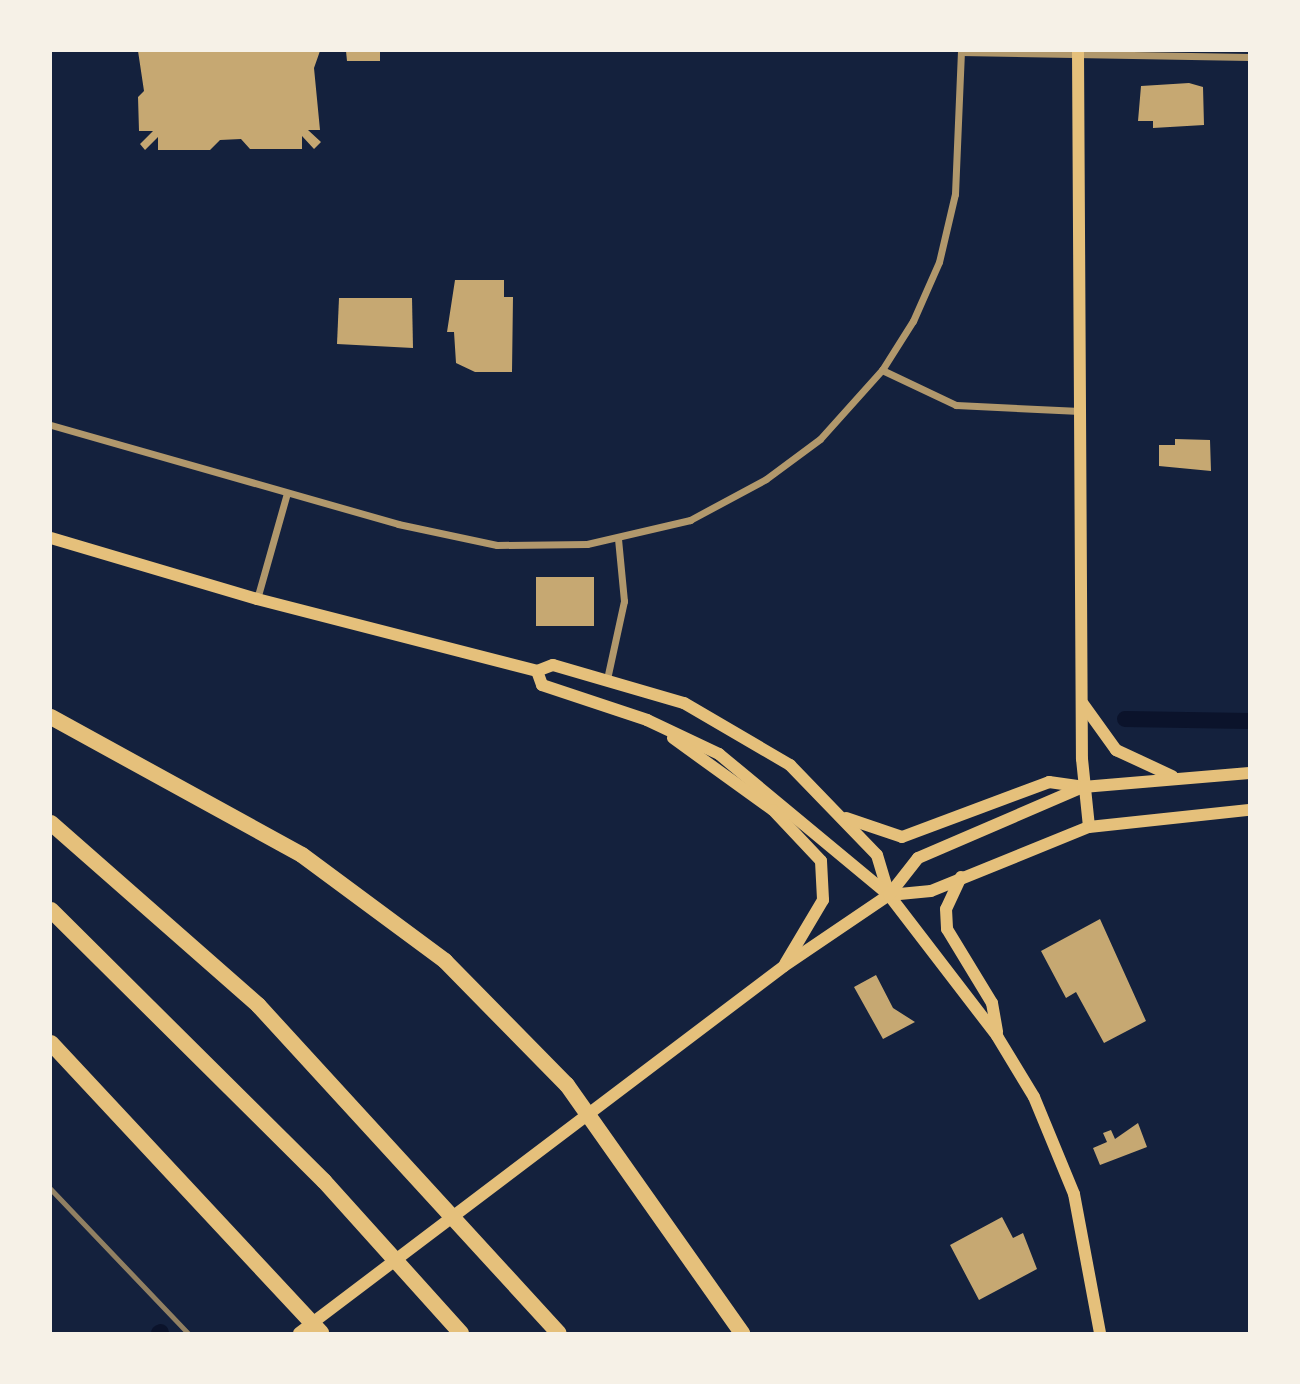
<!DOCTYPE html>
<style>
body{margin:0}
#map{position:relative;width:1300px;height:1384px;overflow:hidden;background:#14213d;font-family:Jost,sans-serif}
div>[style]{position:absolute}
.canal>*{height:16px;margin:-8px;padding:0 8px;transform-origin:8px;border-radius:8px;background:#0b132b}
.building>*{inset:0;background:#c6a872}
.minor>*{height:7px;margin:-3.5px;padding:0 3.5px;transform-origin:3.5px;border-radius:3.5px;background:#b1986c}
.secondary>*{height:12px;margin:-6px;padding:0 6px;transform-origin:6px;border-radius:6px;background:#e5c07b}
.motorway>*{height:16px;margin:-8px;padding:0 8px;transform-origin:8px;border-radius:8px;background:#e5c07b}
.rail>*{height:4.5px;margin:-2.25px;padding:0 2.25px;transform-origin:2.25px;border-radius:2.25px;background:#918062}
span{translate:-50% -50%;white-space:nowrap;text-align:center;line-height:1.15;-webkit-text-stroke:7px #f6f1e7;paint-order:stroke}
.frame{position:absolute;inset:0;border:52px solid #f6f1e7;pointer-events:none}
</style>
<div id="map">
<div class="canal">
<div style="left:1125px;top:719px;width:124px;rotate:0.9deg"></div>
<div style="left:159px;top:1333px;width:2px;rotate:-27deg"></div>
</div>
<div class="building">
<div style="clip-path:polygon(138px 51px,320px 51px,314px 68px,320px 130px,308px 130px,321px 142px,314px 149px,302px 136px,302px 149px,250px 149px,241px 139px,220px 140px,210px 150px,158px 150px,158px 137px,145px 150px,140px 144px,153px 131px,139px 131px,138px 97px,144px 91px)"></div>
<div style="clip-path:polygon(346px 51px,380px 51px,380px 61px,347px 61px)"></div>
<div style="clip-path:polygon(1189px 83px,1203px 87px,1204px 125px,1153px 128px,1153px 121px,1138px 121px,1141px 86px)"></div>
<div style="clip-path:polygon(455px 280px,504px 280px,504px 297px,513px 297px,512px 372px,475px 372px,456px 363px,454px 332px,447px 332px)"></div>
<div style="clip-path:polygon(339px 298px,412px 298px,413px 348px,337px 344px)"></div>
<div style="clip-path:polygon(1175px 439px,1210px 440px,1211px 471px,1159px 466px,1159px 445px,1175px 445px)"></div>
<div style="clip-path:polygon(536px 577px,594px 577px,594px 626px,536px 626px)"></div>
<div style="clip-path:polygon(1100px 919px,1146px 1021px,1104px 1043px,1076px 992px,1066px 998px,1041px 951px)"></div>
<div style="clip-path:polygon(876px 975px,893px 1008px,915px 1022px,883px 1039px,854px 987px)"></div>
<div style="clip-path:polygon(1138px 1123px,1147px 1147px,1100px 1165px,1093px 1148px,1107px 1142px,1103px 1133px,1111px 1130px,1115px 1139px)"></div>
<div style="clip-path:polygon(1002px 1217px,1013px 1238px,1023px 1233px,1037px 1269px,979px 1300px,950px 1245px)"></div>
</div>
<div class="minor">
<div style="left:961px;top:52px;width:288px;rotate:1deg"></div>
<div style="left:882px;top:370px;width:82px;rotate:25.3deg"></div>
<div style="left:956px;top:405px;width:124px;rotate:2.8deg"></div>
<div style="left:51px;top:425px;width:361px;rotate:15.9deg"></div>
<div style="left:398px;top:524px;width:101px;rotate:12deg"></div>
<div style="left:497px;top:545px;width:90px;rotate:-0.6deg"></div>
<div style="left:587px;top:544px;width:106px;rotate:-13.1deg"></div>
<div style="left:690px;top:520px;width:86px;rotate:-28.3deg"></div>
<div style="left:766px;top:479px;width:67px;rotate:-36.5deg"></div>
<div style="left:820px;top:439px;width:93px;rotate:-48.1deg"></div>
<div style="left:882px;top:370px;width:58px;rotate:-57.7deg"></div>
<div style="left:913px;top:321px;width:64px;rotate:-66.2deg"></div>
<div style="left:939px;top:262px;width:70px;rotate:-76.8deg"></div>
<div style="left:955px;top:194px;width:143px;rotate:-87.6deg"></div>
<div style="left:257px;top:599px;width:110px;rotate:-74.2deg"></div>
<div style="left:607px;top:679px;width:80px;rotate:-77.7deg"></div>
<div style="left:624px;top:601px;width:62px;rotate:-95.5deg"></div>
</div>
<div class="secondary">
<div style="left:1078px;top:51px;width:708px;rotate:89.68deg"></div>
<div style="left:1082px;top:759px;width:68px;rotate:84.1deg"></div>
<div style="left:51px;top:538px;width:215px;rotate:16.5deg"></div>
<div style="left:257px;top:599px;width:289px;rotate:14.4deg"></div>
<div style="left:537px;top:671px;width:17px;rotate:-21deg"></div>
<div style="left:553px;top:665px;width:136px;rotate:16.2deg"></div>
<div style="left:684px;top:703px;width:123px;rotate:30.3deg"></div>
<div style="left:790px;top:765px;width:125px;rotate:46deg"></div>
<div style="left:877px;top:855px;width:42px;rotate:73.3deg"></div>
<div style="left:537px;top:671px;width:15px;rotate:70deg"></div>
<div style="left:542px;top:685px;width:111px;rotate:18.4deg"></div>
<div style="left:647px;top:720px;width:80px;rotate:25.3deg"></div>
<div style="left:719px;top:754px;width:221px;rotate:39.7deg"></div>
<div style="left:889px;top:895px;width:178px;rotate:52.5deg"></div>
<div style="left:997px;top:1036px;width:71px;rotate:58.8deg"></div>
<div style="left:1034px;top:1097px;width:105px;rotate:67.6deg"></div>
<div style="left:1074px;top:1194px;width:141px;rotate:79.4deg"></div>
<div style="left:1083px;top:704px;width:57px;rotate:54.3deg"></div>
<div style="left:1116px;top:750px;width:62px;rotate:24.9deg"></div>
<div style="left:673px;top:738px;width:123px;rotate:35.8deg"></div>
<div style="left:773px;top:810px;width:70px;rotate:46.7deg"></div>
<div style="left:821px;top:861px;width:39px;rotate:87deg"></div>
<div style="left:823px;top:900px;width:74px;rotate:120.7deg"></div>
<div style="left:846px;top:818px;width:59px;rotate:18.7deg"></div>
<div style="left:902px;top:837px;width:157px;rotate:-20.5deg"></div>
<div style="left:1049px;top:782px;width:34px;rotate:8deg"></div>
<div style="left:961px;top:877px;width:35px;rotate:115deg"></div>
<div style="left:946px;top:909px;width:20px;rotate:87deg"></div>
<div style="left:947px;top:929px;width:87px;rotate:58.7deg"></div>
<div style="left:992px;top:1003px;width:29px;rotate:80deg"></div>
<div style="left:889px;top:895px;width:42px;rotate:-5.4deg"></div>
<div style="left:931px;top:891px;width:170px;rotate:-22.1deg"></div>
<div style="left:1089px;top:827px;width:161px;rotate:-6.1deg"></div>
<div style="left:299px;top:1333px;width:608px;rotate:-37.11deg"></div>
<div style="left:784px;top:966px;width:127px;rotate:-34.1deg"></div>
<div style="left:889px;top:895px;width:47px;rotate:-51.9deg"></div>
<div style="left:918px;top:858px;width:180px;rotate:-23.3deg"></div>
<div style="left:1083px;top:787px;width:167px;rotate:-4.8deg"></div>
</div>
<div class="motorway">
<div style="left:51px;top:717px;width:286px;rotate:28.8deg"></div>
<div style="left:302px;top:855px;width:178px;rotate:36.5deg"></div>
<div style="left:445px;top:961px;width:174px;rotate:45.5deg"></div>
<div style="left:567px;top:1085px;width:304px;rotate:54.8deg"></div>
<div style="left:51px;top:823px;width:276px;rotate:41.3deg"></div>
<div style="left:258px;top:1005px;width:445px;rotate:47.5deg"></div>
<div style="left:51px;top:910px;width:385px;rotate:44.8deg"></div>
<div style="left:324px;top:1181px;width:205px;rotate:48deg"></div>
<div style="left:51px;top:1043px;width:396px;rotate:47deg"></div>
</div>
<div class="rail">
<div style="left:51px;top:1189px;width:199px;rotate:46.4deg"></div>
</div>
<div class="frame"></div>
</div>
